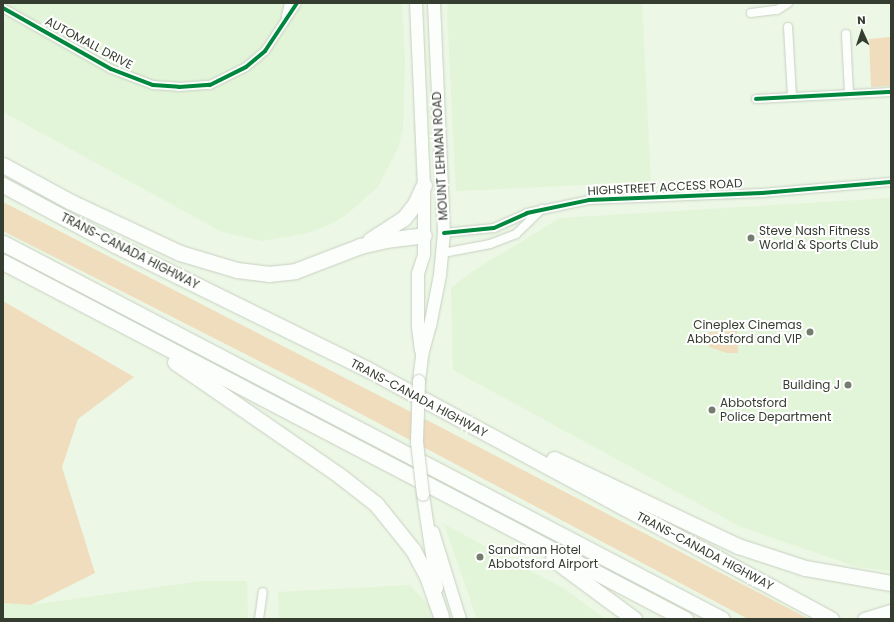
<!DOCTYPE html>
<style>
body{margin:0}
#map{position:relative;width:894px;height:622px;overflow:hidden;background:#ecf7e5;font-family:Poppins,sans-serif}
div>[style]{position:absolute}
.built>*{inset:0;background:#e3f5d8}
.green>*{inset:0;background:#f0ddbe}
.roads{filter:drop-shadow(0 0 1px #c8d0c2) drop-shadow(0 0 1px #c8d0c2)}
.street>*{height:8px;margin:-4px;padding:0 4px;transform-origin:4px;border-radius:4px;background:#fcfefb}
.secondary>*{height:12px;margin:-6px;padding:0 6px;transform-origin:6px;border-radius:6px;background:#fcfefb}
.primary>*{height:13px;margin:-6.5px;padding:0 6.5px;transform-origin:6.5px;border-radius:6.5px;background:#fcfefb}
.highway>*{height:15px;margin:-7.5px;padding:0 7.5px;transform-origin:7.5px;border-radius:7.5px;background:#fcfefb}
.bridges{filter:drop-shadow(0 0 1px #c8d0c2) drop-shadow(0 0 1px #c8d0c2)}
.secondary-bridge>*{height:12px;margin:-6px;padding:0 6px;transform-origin:6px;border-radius:6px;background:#fcfefb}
.cycleway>*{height:4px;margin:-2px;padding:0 2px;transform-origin:2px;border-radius:2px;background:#00873e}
.dots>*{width:11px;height:11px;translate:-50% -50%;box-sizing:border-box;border:2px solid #fff;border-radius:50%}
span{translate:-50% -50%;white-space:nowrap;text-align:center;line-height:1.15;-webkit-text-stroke:4px #fff;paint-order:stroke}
.street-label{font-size:12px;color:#353c30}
.poi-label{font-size:12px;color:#353c30}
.left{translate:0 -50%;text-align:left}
.right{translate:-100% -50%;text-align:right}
.frame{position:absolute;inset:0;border:4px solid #353c30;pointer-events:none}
.north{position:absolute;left:842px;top:12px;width:40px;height:40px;-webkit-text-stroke:3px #fff;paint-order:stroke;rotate:357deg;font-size:11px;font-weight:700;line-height:16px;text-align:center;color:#353c30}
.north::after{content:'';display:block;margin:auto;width:14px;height:18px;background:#353c30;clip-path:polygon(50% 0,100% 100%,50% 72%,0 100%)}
</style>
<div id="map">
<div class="built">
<div style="clip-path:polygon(3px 3px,402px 3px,405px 62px,403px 128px,399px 146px,378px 187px,346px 215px,329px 225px,308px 233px,262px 241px,222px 232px,3px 112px)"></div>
<div style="clip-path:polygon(448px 3px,642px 3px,651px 182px,456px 191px,447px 14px)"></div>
<div style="clip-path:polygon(891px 198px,891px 571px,857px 567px,741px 527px,453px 370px,451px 288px,471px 272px,560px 218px)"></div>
<div style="clip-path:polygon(444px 524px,565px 589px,605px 619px,477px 619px)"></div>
<div style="clip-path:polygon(201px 581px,247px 581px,248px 619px,3px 619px,3px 603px,31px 605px)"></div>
<div style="clip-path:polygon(410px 585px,430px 607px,432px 619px,279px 619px,278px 592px)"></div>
</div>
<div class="green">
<div style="clip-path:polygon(891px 37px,891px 86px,871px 87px,869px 39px)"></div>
<div style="clip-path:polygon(3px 202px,448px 431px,809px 619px,748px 619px,312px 388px,3px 231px)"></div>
<div style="clip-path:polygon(3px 301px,134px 377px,78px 419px,62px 467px,95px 573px,31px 605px,3px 603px)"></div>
<div style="clip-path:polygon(737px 331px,738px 353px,727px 353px,709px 347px,709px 332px)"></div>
</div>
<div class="roads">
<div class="street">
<div style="left:3px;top:8px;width:124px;rotate:29.5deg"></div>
<div style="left:111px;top:69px;width:45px;rotate:20.9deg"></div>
<div style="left:153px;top:85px;width:26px;rotate:4deg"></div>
<div style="left:179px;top:87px;width:31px;rotate:-4deg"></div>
<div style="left:210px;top:85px;width:40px;rotate:-26.6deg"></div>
<div style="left:246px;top:67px;width:25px;rotate:-40deg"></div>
<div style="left:265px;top:51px;width:58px;rotate:-56.3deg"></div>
<div style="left:751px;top:13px;width:26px;rotate:-7deg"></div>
<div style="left:777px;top:10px;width:13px;rotate:-32deg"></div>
<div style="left:286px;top:16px;width:13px;rotate:-77deg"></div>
<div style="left:788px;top:27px;width:70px;rotate:86.7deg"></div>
<div style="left:846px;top:34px;width:60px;rotate:87.1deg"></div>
<div style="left:756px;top:99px;width:135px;rotate:-3deg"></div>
<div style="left:444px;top:233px;width:50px;rotate:-5.7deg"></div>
<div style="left:494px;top:228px;width:36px;rotate:-24deg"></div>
<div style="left:527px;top:213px;width:63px;rotate:-11.8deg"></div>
<div style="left:589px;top:200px;width:173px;rotate:-2.3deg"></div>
<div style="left:762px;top:193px;width:129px;rotate:-4.9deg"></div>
<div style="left:443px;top:253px;width:48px;rotate:-10.8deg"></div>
<div style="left:490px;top:244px;width:28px;rotate:-21deg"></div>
<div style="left:516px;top:234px;width:36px;rotate:-44deg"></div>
<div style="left:259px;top:619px;width:27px;rotate:-82deg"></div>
</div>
<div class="secondary">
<div style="left:416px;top:3px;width:182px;rotate:87.5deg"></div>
<div style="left:424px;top:185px;width:70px;rotate:90deg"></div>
<div style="left:424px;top:255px;width:20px;rotate:108deg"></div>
<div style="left:418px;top:274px;width:53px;rotate:90deg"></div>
<div style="left:418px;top:327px;width:23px;rotate:83deg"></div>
<div style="left:419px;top:381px;width:26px;rotate:-83deg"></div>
<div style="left:422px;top:355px;width:30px;rotate:-75deg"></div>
<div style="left:430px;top:326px;width:52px;rotate:-78.9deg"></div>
<div style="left:440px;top:275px;width:42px;rotate:-84.6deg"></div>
<div style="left:444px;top:233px;width:230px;rotate:-92.5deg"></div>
<div style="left:423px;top:495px;width:94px;rotate:81.4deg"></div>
<div style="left:433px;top:532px;width:91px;rotate:72.8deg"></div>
</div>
<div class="primary">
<div style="left:864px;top:619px;width:28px;rotate:-17deg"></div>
</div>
<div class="highway">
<div style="left:3px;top:165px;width:77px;rotate:28.6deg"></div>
<div style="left:71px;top:202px;width:120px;rotate:25.1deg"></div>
<div style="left:180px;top:253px;width:59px;rotate:16.6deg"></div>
<div style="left:237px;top:270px;width:31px;rotate:7deg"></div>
<div style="left:268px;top:274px;width:27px;rotate:-6deg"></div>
<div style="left:295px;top:271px;width:70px;rotate:-21deg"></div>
<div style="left:360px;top:246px;width:26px;rotate:-13deg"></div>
<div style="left:385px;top:240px;width:39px;rotate:-7deg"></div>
<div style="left:3px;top:185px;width:127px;rotate:28.2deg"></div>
<div style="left:115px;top:245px;width:281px;rotate:26.2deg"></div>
<div style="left:367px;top:369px;width:527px;rotate:28.32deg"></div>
<div style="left:370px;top:240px;width:40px;rotate:-32.9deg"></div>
<div style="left:404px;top:218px;width:18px;rotate:-52deg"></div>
<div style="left:415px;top:204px;width:21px;rotate:-65deg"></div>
<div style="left:3px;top:243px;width:811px;rotate:27.61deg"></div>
<div style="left:3px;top:262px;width:770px;rotate:27.63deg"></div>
<div style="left:175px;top:362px;width:201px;rotate:34.6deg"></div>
<div style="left:340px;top:476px;width:46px;rotate:37.9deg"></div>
<div style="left:376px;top:504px;width:59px;rotate:51.2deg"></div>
<div style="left:413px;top:550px;width:30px;rotate:62deg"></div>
<div style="left:427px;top:576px;width:42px;rotate:70.7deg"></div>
<div style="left:554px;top:459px;width:204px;rotate:25.3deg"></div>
<div style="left:738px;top:546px;width:71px;rotate:18.2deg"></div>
<div style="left:805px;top:568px;width:87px;rotate:9.9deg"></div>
<div style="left:553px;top:559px;width:101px;rotate:36.5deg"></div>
</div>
</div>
<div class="bridges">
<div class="secondary-bridge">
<div style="left:419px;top:381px;width:61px;rotate:91.9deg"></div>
<div style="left:417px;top:442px;width:53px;rotate:83.5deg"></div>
</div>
</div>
<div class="cycleway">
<div style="left:3px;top:8px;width:124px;rotate:29.5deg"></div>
<div style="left:111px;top:69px;width:45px;rotate:20.9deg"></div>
<div style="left:153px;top:85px;width:26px;rotate:4deg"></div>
<div style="left:179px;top:87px;width:31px;rotate:-4deg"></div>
<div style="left:210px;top:85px;width:40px;rotate:-26.6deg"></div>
<div style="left:246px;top:67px;width:25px;rotate:-40deg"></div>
<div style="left:265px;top:51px;width:58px;rotate:-56.3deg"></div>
<div style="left:756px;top:99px;width:135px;rotate:-3deg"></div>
<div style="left:444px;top:233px;width:50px;rotate:-5.7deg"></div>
<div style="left:494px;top:228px;width:36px;rotate:-24deg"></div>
<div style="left:527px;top:213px;width:63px;rotate:-11.8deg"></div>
<div style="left:589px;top:200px;width:173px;rotate:-2.3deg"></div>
<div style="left:762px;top:193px;width:129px;rotate:-4.9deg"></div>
</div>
<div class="dots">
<div style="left:751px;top:238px;background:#757d6f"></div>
<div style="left:810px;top:332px;background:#757d6f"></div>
<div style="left:848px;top:385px;background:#757d6f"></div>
<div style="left:712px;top:410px;background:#757d6f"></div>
<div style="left:480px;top:557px;background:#757d6f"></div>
</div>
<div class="street-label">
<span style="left:89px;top:43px;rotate:28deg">AUTOMALL DRIVE</span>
<span style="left:440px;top:156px;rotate:-93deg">MOUNT LEHMAN ROAD</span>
<span style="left:665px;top:187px;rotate:-3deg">HIGHSTREET ACCESS ROAD</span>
<span style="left:130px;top:251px;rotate:27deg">TRANS-CANADA HIGHWAY</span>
<span style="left:419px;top:398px;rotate:28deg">TRANS-CANADA HIGHWAY</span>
<span style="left:705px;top:551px;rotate:28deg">TRANS-CANADA HIGHWAY</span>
</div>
<div class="poi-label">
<span class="left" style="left:759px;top:238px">Steve Nash Fitness<br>World &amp; Sports Club</span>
<span class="right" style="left:802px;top:332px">Cineplex Cinemas<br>Abbotsford and VIP</span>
<span class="right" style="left:840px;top:385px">Building J</span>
<span class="left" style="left:720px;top:410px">Abbotsford<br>Police Department</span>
<span class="left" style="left:488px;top:557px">Sandman Hotel<br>Abbotsford Airport</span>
</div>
<div class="frame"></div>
<div class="north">N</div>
</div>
